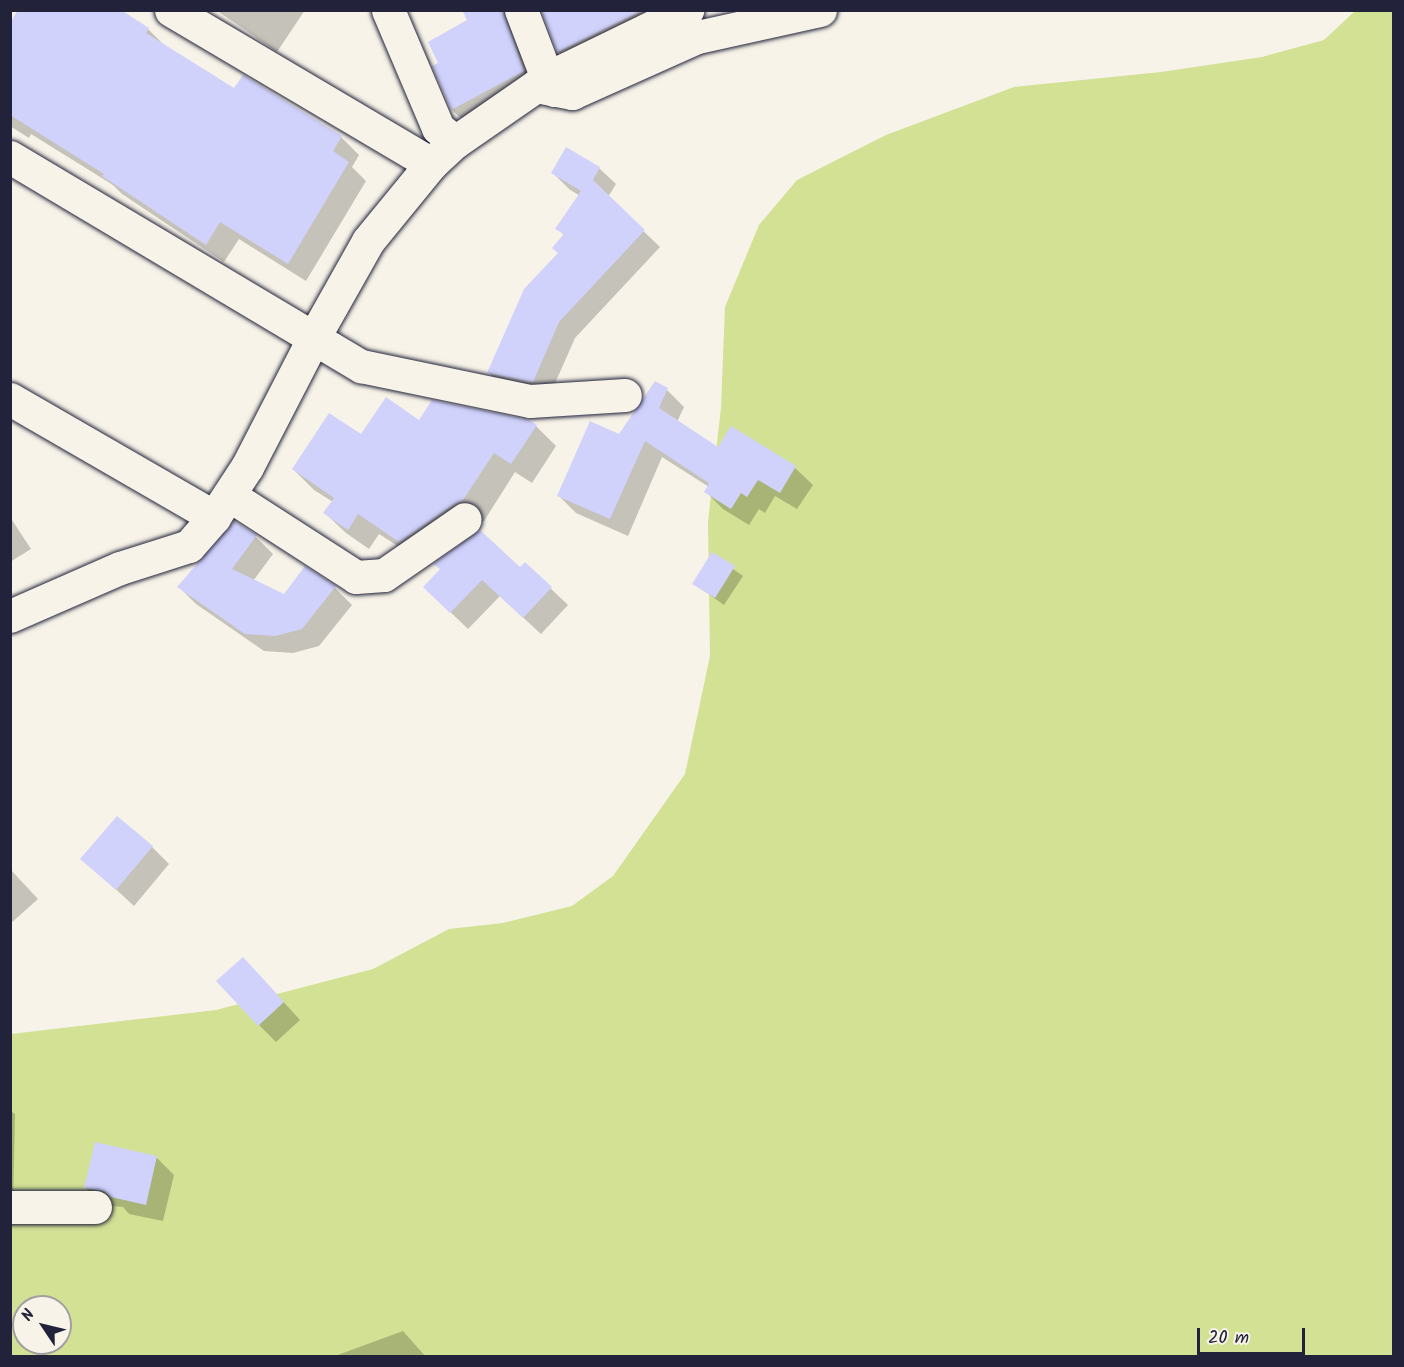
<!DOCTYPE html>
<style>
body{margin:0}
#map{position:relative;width:1404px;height:1367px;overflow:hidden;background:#f7f3e8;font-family:Kalam,sans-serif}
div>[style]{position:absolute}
.green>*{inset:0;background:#d2e194}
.shadow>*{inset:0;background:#0003}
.building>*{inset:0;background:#d0d2fb}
.roads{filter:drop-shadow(0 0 2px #22223b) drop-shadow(0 0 2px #22223b)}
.minor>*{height:33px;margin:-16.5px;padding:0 16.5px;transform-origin:16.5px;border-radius:16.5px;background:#f7f3e8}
span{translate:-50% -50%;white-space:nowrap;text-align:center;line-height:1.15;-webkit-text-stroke:6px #f7f3e8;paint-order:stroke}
.frame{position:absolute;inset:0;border:12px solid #22223b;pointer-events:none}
.north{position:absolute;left:12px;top:1295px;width:60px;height:60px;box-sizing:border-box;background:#f7f3e8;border:2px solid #a29fa3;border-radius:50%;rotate:305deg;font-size:16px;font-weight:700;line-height:24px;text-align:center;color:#22223b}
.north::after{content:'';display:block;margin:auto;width:21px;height:27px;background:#22223b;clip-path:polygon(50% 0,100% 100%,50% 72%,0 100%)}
.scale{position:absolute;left:1197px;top:1328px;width:108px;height:27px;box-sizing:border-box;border:3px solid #22223b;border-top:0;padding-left:8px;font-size:18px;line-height:21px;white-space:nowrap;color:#22223b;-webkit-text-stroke:4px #f7f3e8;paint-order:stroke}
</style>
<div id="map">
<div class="green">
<div style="clip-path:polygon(evenodd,1355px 11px,1393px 11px,1393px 1356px,11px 1356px,11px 1034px,216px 1010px,373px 969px,449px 929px,503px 923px,572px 906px,613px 876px,685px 774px,710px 656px,708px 522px,721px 408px,725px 307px,759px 225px,797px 180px,886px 135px,1014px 87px,1161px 72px,1262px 57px,1324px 40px,1355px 11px,24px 1307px,60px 1307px,60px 1343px,24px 1343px,24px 1307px)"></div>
</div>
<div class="shadow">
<div style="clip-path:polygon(118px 10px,148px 29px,166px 47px,235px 90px,341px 137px,359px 155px,352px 167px,366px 181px,306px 281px,239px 239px,224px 262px,122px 194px,113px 185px,31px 134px,29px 138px,10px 126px,10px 35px)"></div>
<div style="clip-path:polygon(216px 10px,305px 10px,277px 52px)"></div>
<div style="clip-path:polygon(464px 10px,536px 10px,542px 90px,471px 128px,452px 110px,434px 67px,440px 63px,469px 21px)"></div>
<div style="clip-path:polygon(541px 10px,682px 10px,577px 70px,558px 51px)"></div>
<div style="clip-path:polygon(566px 149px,599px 168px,616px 184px,608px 197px,660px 247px,575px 338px,549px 397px,505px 389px,489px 373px,560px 254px,565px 236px,557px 228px,580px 196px,569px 189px,553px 173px)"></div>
<div style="clip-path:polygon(667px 390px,684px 407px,677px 422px,719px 449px,732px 428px,795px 468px,813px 485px,797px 509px,775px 496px,765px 513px,759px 509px,749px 525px,723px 509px,706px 492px,709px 487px,662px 457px,628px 536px,576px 513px,559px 496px)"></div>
<div style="clip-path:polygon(419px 422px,536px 426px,556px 446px,532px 483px,515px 472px,484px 521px,475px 524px,421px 561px,379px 534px,369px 549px,346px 533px,325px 513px,333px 502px,314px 490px,293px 469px,361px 436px)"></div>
<div style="clip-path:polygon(10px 517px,31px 549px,10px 562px)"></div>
<div style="clip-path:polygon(234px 523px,256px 537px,273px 554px,253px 581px,284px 596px,305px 568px,335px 588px,352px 605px,319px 646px,293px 653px,264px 651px,196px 604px,179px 587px)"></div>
<div style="clip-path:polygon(480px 532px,520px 570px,525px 564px,568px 605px,541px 634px,500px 596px,468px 629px,442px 604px)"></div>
<div style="clip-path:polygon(712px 554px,743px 576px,724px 605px,694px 584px)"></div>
<div style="clip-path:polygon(152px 847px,169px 864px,134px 906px,83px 859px)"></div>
<div style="clip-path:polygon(10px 869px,38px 899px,10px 924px)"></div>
<div style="clip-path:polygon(260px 976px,300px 1020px,276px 1042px,259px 1025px)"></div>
<div style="clip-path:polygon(10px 1110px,15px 1114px,13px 1210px,10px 1210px)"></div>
<div style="clip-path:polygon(156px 1157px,174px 1175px,163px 1221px,129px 1214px,123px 1207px,103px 1205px,86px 1188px)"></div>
<div style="clip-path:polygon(403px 1331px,425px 1356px,335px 1356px)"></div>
</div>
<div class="building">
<div style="clip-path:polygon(18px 10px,121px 10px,149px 28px,146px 33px,234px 88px,243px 75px,342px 136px,333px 151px,349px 162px,288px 264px,220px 222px,206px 245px,102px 176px,104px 174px,10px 115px,10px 23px)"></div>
<div style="clip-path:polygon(462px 10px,503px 10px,524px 71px,451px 110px,432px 66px,438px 63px,428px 42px,467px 20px)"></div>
<div style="clip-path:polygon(541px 10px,643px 10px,557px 52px)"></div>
<div style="clip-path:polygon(566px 147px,600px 167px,593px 180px,645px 230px,559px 322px,533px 382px,487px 373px,524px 289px,558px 253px,552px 248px,564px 234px,555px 229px,581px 191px,551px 173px)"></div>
<div style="clip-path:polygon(655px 381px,668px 388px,659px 408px,718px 447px,731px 426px,796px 466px,780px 493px,758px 480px,747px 497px,741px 493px,731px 509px,704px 492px,709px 483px,645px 441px,610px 519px,557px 496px,590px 421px,619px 434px)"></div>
<div style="clip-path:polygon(386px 397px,419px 420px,432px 400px,529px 420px,537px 425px,511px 464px,494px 453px,463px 500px,454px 504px,399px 542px,358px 514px,348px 530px,323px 513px,334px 498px,292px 469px,329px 413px,361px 434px)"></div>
<div style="clip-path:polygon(234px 521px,257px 535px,232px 569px,284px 594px,305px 566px,336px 586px,302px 629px,275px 636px,245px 634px,177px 587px)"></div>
<div style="clip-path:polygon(480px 530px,520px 567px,525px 562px,552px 587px,523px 618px,482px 580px,450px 613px,423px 587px,440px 569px,433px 564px)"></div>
<div style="clip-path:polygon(712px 552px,735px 566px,715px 598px,692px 584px)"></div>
<div style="clip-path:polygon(117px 816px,153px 846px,116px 890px,80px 859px)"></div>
<div style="clip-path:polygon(243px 957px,284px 1002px,258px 1026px,216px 981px)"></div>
<div style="clip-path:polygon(95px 1142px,157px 1156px,146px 1205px,111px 1197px,104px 1191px,84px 1188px)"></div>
</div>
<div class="roads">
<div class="minor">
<div style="left:171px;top:10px;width:302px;rotate:30.6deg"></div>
<div style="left:388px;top:10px;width:128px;rotate:67deg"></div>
<div style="left:438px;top:128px;width:22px;rotate:39deg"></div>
<div style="left:521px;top:10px;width:73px;rotate:69.1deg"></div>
<div style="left:554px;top:90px;width:14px;rotate:-120deg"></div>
<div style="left:547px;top:78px;width:156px;rotate:-25.9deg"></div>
<div style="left:10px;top:157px;width:409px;rotate:30.8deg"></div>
<div style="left:361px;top:366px;width:173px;rotate:11.7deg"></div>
<div style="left:530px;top:401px;width:95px;rotate:-3.6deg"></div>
<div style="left:10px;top:399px;width:236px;rotate:30deg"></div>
<div style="left:229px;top:495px;width:151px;rotate:32.8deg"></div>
<div style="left:356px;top:577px;width:28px;rotate:-4deg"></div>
<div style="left:384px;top:575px;width:98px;rotate:-34.7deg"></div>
<div style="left:10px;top:616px;width:120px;rotate:-23.6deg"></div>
<div style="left:120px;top:568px;width:72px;rotate:-17.7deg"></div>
<div style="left:189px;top:546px;width:38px;rotate:-49deg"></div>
<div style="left:214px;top:517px;width:60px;rotate:-56.6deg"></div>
<div style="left:247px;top:467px;width:146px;rotate:-62.7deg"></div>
<div style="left:314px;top:337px;width:110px;rotate:-60.6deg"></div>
<div style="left:368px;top:241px;width:99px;rotate:-50.7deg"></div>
<div style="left:431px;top:164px;width:33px;rotate:-43deg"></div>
<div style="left:455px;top:142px;width:98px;rotate:-34.7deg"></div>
<div style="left:536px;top:86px;width:37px;rotate:11deg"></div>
<div style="left:572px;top:93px;width:137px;rotate:-24.1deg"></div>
<div style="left:697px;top:37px;width:126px;rotate:-12.4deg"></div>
<div style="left:10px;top:1207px;width:85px"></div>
</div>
</div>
<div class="frame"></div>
<div class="north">N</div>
<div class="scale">20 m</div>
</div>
